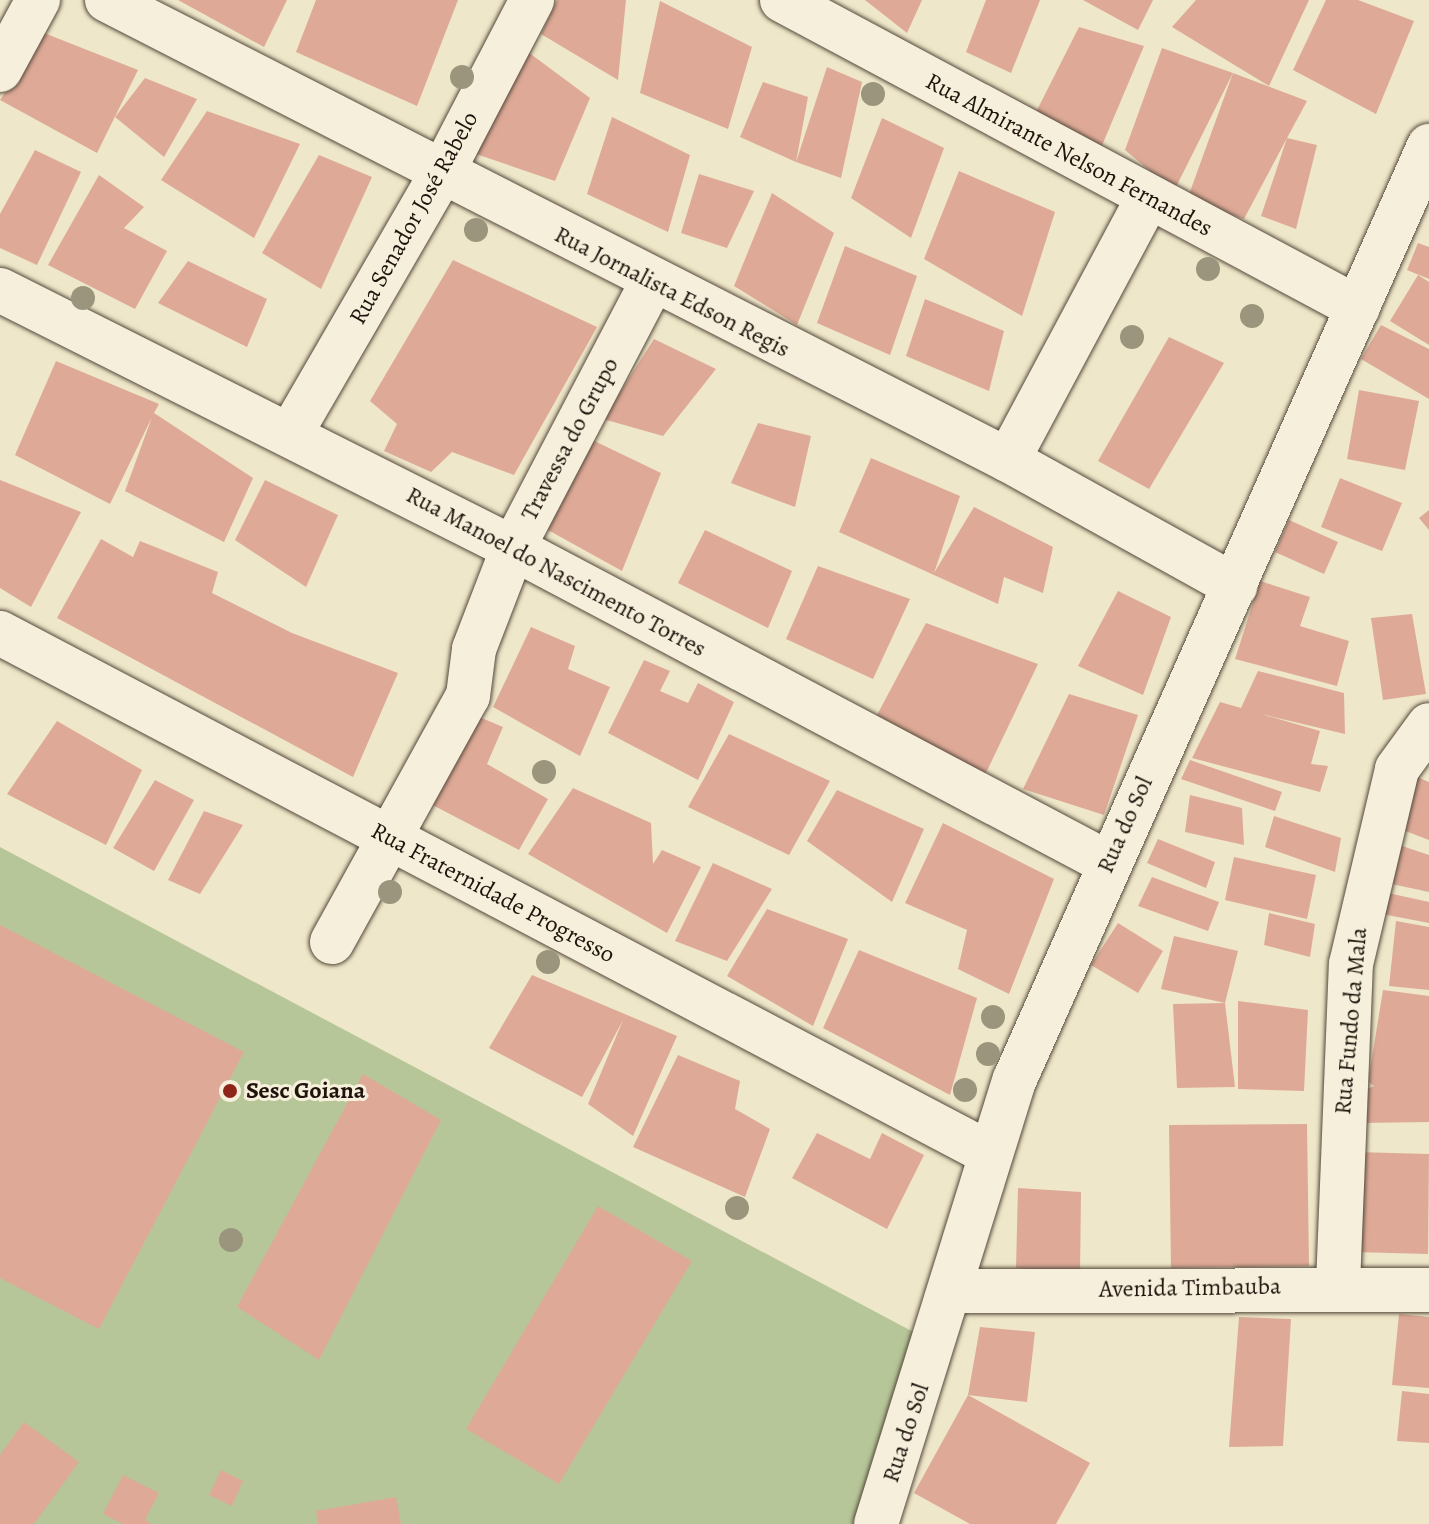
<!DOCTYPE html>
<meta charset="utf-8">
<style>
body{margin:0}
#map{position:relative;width:1429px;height:1524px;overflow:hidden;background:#efe7c9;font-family:Alegreya,serif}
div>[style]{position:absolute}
.green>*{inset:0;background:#b6c698}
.building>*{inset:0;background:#deaa97}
.roads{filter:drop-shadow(0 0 2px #54483b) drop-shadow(0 0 2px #54483b)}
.minor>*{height:44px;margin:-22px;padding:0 22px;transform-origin:22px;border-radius:22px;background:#f5efdc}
.trees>*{width:24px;height:24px;margin:-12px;border-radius:50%;background:#9a957c}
.dots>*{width:22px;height:22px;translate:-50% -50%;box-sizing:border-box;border:4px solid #f5efdc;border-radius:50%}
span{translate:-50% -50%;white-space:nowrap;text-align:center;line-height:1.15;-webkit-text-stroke:6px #f5efdc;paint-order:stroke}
.street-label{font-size:24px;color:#20130c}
.poi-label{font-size:24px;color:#20130c;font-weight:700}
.left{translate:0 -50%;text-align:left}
</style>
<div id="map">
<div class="green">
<div style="clip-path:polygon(0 847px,921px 1336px,855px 1524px,0 1524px)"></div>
</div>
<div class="building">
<div style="clip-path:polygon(178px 0,287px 0,264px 47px)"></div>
<div style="clip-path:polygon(316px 0,458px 0,417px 106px,296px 52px)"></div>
<div style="clip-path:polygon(557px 0,626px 0,618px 80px,541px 34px)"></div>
<div style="clip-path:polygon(865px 0,922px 0,907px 33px)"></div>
<div style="clip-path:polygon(986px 0,1040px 0,1011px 73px,966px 52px)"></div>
<div style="clip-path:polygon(1083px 0,1153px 0,1138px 30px)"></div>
<div style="clip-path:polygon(1196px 0,1309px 0,1269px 86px,1172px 27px)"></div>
<div style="clip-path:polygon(1326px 0,1358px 0,1414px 21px,1376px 114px,1293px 70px)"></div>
<div style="clip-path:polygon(660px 1px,752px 47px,728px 129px,640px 93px)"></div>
<div style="clip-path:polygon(1079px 27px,1144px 46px,1098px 155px,1034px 116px)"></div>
<div style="clip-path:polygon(44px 33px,138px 70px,97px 153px,0 100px)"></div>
<div style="clip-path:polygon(1162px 48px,1233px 73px,1174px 191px,1125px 150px)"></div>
<div style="clip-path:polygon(528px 52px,590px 98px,555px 181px,476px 154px)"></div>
<div style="clip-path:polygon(827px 67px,862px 82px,841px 178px,796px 162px)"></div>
<div style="clip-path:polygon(1233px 73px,1307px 101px,1287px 138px,1317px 145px,1296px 229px,1261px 216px,1287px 138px,1244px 219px,1187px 200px)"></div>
<div style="clip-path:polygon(145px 78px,197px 99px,164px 157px,115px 117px)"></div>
<div style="clip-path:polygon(763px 82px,808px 97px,796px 162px,740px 137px)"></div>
<div style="clip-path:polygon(207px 111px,300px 144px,254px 238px,161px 180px)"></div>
<div style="clip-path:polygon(612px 117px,690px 155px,668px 232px,587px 194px)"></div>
<div style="clip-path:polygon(882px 118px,944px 148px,911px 238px,851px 198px)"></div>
<div style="clip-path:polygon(35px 150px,81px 172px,37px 265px,0 248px,0 214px)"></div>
<div style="clip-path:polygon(319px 155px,372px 177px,321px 289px,262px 253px)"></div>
<div style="clip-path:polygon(959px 171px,1055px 212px,1022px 316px,924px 259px)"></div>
<div style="clip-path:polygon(699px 174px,754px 191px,727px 248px,681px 233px)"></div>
<div style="clip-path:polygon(99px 175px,144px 207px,124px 228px,167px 251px,135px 309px,48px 265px)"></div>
<div style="clip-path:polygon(772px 193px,834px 233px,797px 325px,734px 286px)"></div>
<div style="clip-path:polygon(1418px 243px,1429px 247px,1429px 279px,1407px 270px)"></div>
<div style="clip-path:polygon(845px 246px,917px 276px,890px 355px,817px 323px)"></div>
<div style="clip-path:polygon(453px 260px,597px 327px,514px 475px,452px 452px,431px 472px,384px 451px,397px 424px,370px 401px)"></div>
<div style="clip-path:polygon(188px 261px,267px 299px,247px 347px,158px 303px)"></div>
<div style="clip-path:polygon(1418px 275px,1429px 282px,1429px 345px,1390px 321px)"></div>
<div style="clip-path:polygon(925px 299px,1004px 331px,989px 391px,906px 356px)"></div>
<div style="clip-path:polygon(1381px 325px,1429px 349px,1429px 399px,1361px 359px)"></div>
<div style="clip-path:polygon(1169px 337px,1224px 363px,1149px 489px,1098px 461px)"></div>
<div style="clip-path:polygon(654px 339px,716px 369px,663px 436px,603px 419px)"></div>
<div style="clip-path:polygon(56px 361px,159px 404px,154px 413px,253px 478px,224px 542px,125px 491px,152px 417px,110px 504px,15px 455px)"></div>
<div style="clip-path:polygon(1359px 390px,1419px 401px,1405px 470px,1347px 459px)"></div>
<div style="clip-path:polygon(758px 423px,811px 436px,795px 507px,731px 483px)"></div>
<div style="clip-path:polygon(584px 436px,661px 473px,622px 571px,548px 530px)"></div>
<div style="clip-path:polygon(871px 458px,960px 496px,934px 573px,974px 507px,1053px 547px,1043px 593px,1004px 577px,998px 604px,839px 532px)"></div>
<div style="clip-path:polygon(1340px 478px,1402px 503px,1382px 551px,1321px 527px)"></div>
<div style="clip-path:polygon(0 480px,81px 512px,31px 607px,0 588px)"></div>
<div style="clip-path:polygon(265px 480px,338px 515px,306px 587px,235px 540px)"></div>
<div style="clip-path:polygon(1429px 510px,1429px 530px,1419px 518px)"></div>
<div style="clip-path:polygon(1289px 520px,1338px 542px,1324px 574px,1275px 552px)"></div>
<div style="clip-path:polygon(705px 530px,792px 571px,768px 628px,678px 583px)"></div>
<div style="clip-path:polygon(101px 539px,133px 557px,140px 541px,218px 572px,212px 593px,292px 633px,398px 673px,353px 777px,57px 618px)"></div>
<div style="clip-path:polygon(818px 566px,910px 599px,873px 679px,786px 639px)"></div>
<div style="clip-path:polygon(1260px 581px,1310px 597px,1300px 626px,1349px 641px,1337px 686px,1235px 659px)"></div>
<div style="clip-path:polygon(1118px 591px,1171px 617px,1143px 695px,1078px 666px)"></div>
<div style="clip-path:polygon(1412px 614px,1426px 694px,1383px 700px,1371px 618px)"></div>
<div style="clip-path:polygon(926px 623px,1038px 664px,985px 775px,877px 715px)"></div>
<div style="clip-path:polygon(531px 627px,575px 646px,568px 669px,610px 687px,580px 756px,493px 707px)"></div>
<div style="clip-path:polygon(644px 660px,670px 671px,660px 691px,688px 703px,698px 683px,734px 702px,698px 780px,608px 733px)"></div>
<div style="clip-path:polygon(1258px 671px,1344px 693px,1345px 734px,1261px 714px,1320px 731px,1311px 764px,1328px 766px,1320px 792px,1192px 758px,1220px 702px,1241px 708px)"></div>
<div style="clip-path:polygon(1069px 694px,1138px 715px,1104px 815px,1023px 789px)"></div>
<div style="clip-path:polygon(470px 713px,503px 727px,487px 764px,548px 799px,519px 850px,419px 798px)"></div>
<div style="clip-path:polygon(57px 721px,142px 770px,106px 845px,7px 794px)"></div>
<div style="clip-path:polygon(729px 734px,830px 781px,789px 855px,688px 807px)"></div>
<div style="clip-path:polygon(1190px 760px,1282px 792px,1275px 811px,1181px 779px)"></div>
<div style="clip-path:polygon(1417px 777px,1429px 782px,1429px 840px,1395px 827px)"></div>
<div style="clip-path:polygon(155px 780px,194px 800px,154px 871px,113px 848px)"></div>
<div style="clip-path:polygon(573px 788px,651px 823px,653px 864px,662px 850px,701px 867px,667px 933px,528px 854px)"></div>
<div style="clip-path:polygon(837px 790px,924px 829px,892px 902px,807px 841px)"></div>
<div style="clip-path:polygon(1190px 795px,1242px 808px,1244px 845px,1185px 832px)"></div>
<div style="clip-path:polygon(204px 811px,243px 825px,200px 894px,168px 880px)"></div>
<div style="clip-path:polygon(1274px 816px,1341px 838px,1335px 872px,1265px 847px)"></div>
<div style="clip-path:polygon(943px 823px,1054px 879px,1009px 994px,958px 969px,967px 930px,905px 903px)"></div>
<div style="clip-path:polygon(1158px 839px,1215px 862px,1206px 888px,1147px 863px)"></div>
<div style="clip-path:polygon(1396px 844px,1429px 855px,1429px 892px,1387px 883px)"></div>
<div style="clip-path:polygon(1234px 857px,1316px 875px,1307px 919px,1225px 900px)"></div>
<div style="clip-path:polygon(713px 863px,772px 889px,727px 961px,675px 941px)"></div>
<div style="clip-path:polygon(1152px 877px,1219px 902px,1208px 931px,1138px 906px)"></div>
<div style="clip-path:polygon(1388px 893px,1429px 902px,1429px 923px,1382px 914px)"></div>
<div style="clip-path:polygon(767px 909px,848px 939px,813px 1026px,727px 976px)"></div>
<div style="clip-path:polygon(1269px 913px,1315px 924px,1310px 957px,1264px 945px)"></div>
<div style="clip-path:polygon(1396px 921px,1429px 927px,1429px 990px,1389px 986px)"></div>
<div style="clip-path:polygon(1118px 923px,1163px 951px,1138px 993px,1091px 965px)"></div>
<div style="clip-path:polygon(0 925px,244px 1052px,99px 1329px,0 1278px)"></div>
<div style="clip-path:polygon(1174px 936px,1238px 951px,1225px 1003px,1161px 989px)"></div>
<div style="clip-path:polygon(859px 950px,977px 998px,950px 1095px,823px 1028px)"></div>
<div style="clip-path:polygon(532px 975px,677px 1036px,633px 1136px,588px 1104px,623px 1020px,582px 1097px,489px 1048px)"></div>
<div style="clip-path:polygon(1383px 990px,1429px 996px,1429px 1122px,1359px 1123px,1363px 1091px,1374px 1086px,1368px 1082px)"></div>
<div style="clip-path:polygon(1238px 1001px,1308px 1010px,1304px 1091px,1238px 1089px)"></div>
<div style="clip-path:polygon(1225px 1003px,1235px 1087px,1177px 1088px,1173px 1004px)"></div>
<div style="clip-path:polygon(678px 1055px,740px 1081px,735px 1109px,770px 1129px,745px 1197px,633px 1147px)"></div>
<div style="clip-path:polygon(363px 1074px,441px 1120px,319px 1360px,237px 1307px)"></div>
<div style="clip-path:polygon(1307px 1124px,1309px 1266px,1171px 1268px,1169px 1125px)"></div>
<div style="clip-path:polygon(817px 1133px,870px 1159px,882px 1133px,924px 1155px,887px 1229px,792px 1178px)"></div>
<div style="clip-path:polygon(1355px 1152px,1429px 1154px,1428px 1254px,1353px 1252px)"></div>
<div style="clip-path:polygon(1018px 1188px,1081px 1192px,1080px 1275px,1016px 1268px)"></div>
<div style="clip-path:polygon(598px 1206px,692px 1261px,559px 1484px,466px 1429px)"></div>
<div style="clip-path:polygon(1399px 1314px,1429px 1317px,1429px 1388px,1392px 1385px)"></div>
<div style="clip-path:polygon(1239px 1317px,1291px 1319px,1283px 1446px,1229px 1447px)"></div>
<div style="clip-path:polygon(980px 1327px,1035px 1332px,1027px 1402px,968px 1395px,1090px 1463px,1056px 1524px,970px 1524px,914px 1493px,968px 1395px)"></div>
<div style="clip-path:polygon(1402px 1391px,1429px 1394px,1429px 1443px,1397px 1441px)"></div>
<div style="clip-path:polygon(24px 1422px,79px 1462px,34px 1524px,0 1524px,0 1455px)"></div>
<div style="clip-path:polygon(221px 1470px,243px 1481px,232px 1506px,209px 1495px)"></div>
<div style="clip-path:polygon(123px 1475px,159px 1493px,145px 1520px,152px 1524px,123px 1524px,103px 1514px)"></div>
<div style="clip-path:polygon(396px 1497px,401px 1524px,318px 1524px,316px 1511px)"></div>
</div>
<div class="roads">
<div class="minor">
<div style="left:107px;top:0;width:1012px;rotate:27.05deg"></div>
<div style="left:1008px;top:460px;width:260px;rotate:29deg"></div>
<div style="left:782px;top:0;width:653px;rotate:28.13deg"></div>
<div style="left:0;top:70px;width:80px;rotate:-61.5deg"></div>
<div style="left:0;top:290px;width:574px;rotate:26.7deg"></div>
<div style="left:513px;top:548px;width:673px;rotate:27.9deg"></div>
<div style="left:291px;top:433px;width:301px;rotate:-59.9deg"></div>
<div style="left:442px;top:173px;width:195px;rotate:-62.5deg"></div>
<div style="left:1008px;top:460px;width:297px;rotate:-61.9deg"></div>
<div style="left:0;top:633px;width:1115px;rotate:27.74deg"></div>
<div style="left:332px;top:942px;width:281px;rotate:-61.1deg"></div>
<div style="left:468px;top:696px;width:47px;rotate:-82.7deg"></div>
<div style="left:474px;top:649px;width:108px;rotate:-68.9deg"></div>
<div style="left:513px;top:548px;width:298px;rotate:-62.4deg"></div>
<div style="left:1338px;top:1285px;width:321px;rotate:-87.7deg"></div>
<div style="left:1351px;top:964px;width:200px;rotate:-76.7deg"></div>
<div style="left:1397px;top:769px;width:54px;rotate:-54deg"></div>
<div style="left:952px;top:1291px;width:477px;rotate:-0.1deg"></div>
<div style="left:876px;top:1524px;width:466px;rotate:-72.7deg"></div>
<div style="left:1015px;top:1079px;width:1021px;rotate:-66.07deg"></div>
</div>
</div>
<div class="trees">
<div style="left:462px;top:77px"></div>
<div style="left:873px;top:94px"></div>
<div style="left:476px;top:230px"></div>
<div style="left:1208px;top:269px"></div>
<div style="left:83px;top:298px"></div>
<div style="left:1252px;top:316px"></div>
<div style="left:1132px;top:337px"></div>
<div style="left:544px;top:772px"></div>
<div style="left:390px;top:892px"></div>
<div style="left:548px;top:962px"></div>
<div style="left:993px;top:1017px"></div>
<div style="left:988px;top:1054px"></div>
<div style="left:965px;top:1090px"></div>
<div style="left:737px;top:1208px"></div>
<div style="left:231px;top:1240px"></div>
</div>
<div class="dots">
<div style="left:230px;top:1091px;background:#8f2418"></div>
</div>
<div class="street-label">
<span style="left:1069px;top:155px;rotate:28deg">Rua Almirante Nelson Fernandes</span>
<span style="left:414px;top:218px;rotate:-61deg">Rua Senador José Rabelo</span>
<span style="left:672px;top:292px;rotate:27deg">Rua Jornalista Edson Regis</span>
<span style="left:570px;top:439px;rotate:-62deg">Travessa do Grupo</span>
<span style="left:556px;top:572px;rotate:28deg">Rua Manoel do Nascimento Torres</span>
<span style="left:1125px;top:825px;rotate:-66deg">Rua do Sol</span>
<span style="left:493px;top:893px;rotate:28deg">Rua Fraternidade Progresso</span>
<span style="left:1351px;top:1021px;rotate:-85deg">Rua Fundo da Mala</span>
<span style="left:1190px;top:1288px;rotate:-1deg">Avenida Timbauba</span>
<span style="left:906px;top:1433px;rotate:-72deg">Rua do Sol</span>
</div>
<div class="poi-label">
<span class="left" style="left:246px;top:1091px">Sesc Goiana</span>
</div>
</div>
